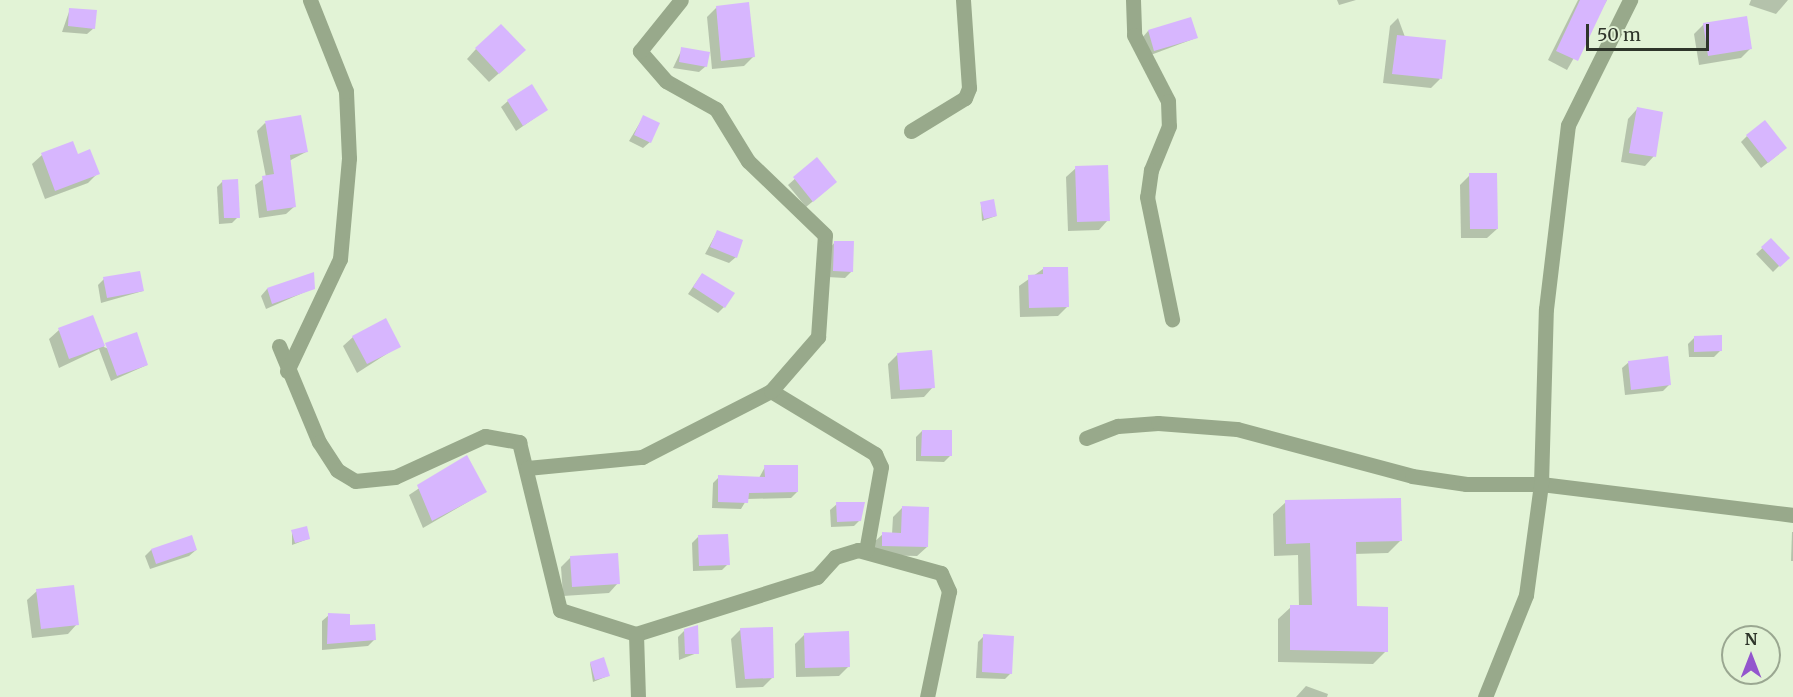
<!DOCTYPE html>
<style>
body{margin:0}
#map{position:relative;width:1793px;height:697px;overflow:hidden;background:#e2f3d6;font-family:Merriweather,serif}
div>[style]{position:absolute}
.shadow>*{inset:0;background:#0003}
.building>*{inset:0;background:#d7b6fe}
.street>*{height:15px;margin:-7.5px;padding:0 7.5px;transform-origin:7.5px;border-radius:7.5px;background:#98a98b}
span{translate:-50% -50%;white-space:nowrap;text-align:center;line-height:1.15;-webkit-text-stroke:4.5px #e2f3d6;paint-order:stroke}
.north{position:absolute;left:1721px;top:625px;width:60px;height:60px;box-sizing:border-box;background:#e2f3d6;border:2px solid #9aa791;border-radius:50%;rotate:0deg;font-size:16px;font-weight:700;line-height:24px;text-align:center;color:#2e352a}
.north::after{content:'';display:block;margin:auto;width:21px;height:27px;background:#9356cd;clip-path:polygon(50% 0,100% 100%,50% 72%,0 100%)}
.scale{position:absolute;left:1586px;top:24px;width:123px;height:27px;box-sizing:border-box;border:3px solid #2e352a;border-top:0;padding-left:8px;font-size:18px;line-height:21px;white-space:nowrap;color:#2e352a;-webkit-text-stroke:4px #e2f3d6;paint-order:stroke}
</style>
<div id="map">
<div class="shadow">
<div style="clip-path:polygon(1337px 0,1356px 0,1339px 5px)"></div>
<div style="clip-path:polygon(1578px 0,1607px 0,1567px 70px,1548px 60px)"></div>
<div style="clip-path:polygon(1751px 0,1788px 0,1776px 14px,1749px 5px)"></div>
<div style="clip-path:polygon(717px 7px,753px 57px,744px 66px,712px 69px,707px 17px)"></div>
<div style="clip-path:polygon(70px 9px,94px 28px,87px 34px,62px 32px)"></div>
<div style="clip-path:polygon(1398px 18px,1405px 37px,1440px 79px,1431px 88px,1383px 83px,1390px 26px)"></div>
<div style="clip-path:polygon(1704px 24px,1751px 48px,1741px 58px,1699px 65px,1694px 34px)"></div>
<div style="clip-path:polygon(1148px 31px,1196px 38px,1148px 56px,1142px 38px)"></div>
<div style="clip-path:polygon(476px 49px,514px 60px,489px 82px,467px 59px)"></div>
<div style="clip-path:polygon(682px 49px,706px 66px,699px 72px,673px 68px)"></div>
<div style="clip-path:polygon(508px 101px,546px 110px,516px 131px,501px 107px)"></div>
<div style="clip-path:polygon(1637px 109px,1654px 156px,1645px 166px,1621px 162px,1628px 119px)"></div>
<div style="clip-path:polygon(644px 116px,650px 142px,643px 148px,629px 141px)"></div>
<div style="clip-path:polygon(265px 123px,306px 152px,289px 161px,295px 206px,286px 214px,259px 218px,255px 185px,266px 177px,257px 131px)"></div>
<div style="clip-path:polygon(1747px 136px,1779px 154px,1761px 168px,1741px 142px)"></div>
<div style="clip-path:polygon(42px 155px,77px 156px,98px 173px,88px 183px,45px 199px,32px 164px)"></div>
<div style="clip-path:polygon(817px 159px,829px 188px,806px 207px,788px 185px)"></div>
<div style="clip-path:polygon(1076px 168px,1108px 220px,1099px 230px,1068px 231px,1066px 177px)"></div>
<div style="clip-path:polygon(1470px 175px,1497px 229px,1487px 238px,1461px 238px,1460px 185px)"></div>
<div style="clip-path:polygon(223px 181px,238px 217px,232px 223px,219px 224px,217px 187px)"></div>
<div style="clip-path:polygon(981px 204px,996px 216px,982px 221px)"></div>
<div style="clip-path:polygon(717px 232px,736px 257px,729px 263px,705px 254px)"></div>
<div style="clip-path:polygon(1771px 240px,1788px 257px,1773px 272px,1756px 254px)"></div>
<div style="clip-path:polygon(835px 242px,852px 271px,845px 278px,827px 277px,829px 249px)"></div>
<div style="clip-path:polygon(1043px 269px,1067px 307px,1058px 316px,1020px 317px,1019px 286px)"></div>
<div style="clip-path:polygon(702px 274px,724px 307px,718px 313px,688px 294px)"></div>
<div style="clip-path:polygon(104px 279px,143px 291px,101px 303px,98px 285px)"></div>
<div style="clip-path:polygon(314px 288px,266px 309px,261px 296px,267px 289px)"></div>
<div style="clip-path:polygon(93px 317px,104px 347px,147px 365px,111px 381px,99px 349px,59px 368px,49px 339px,59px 330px)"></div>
<div style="clip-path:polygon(353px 337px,399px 346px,357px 373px,343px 346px)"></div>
<div style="clip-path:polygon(1694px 338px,1720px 351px,1714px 357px,1689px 357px,1688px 344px)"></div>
<div style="clip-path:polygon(898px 354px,933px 387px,924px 397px,891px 399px,888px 364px)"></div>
<div style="clip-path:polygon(1629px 362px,1669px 385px,1663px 391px,1625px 395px,1622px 368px)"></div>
<div style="clip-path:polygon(922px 431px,950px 456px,944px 462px,916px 461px,916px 437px)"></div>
<div style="clip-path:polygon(466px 457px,485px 492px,423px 528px,409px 495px)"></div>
<div style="clip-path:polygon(765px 467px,797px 492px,791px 498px,747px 499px,741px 509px,712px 508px,713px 483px,719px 477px,759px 478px)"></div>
<div style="clip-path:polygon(1286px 502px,1401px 540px,1388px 553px,1354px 554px,1356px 608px,1386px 651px,1373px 664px,1278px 662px,1278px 619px,1291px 607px,1299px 607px,1298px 555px,1274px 556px,1273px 514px)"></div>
<div style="clip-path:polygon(837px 504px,860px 520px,854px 526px,831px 527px,830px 510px)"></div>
<div style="clip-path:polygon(902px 508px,927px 547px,917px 556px,873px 555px,873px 543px,883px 534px,892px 534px,893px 517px)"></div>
<div style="clip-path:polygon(292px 531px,308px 539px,292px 545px)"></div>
<div style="clip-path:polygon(1792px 532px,1793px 532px,1793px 561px,1791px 561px)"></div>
<div style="clip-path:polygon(191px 537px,196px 550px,189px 556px,150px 569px,145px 556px,151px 550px)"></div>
<div style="clip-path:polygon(698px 537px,728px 564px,722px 570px,693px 571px,692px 543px)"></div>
<div style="clip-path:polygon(571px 557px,618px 583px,609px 593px,563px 596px,561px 567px)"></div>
<div style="clip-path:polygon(37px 591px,77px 624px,68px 634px,32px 638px,27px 600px)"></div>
<div style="clip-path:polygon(329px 615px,348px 626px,374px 640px,368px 646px,322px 650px,322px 621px)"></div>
<div style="clip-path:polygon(741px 629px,772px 678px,763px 687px,736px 688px,731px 639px)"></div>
<div style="clip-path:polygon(685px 630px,697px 653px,679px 660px,678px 637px)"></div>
<div style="clip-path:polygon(804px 635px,849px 666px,839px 676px,796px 677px,795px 644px)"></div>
<div style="clip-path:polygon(984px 636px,1011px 673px,1005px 679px,976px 678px,978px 642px)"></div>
<div style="clip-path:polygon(590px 663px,608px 676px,593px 682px)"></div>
<div style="clip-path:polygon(1740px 673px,1761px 673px,1754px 683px,1738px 679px)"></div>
<div style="clip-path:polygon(1306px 686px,1328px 694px,1327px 697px,1296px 697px)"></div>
</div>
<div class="building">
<div style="clip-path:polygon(1580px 0,1607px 0,1578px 61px,1556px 51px)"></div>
<div style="clip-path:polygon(749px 2px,755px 57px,721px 61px,716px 6px)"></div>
<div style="clip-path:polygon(69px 8px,97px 10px,95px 29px,68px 26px)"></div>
<div style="clip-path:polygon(1747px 16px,1752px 49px,1708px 56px,1703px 23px)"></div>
<div style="clip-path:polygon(1191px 17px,1198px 38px,1154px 51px,1148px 30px)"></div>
<div style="clip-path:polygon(501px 24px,526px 50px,499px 74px,475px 48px)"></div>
<div style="clip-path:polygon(1397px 35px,1446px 40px,1442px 79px,1392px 74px)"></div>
<div style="clip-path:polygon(681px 47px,710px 52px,707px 67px,679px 62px)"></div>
<div style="clip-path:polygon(532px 84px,548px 110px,523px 126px,507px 100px)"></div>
<div style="clip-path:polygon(1637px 107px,1663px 112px,1656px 157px,1629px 153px)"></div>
<div style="clip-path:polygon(301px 115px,308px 152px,290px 155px,296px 207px,267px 211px,262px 176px,274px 174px,265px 121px)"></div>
<div style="clip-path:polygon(643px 115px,660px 123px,651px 143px,634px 135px)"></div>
<div style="clip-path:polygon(1765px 120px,1787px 148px,1768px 163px,1746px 135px)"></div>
<div style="clip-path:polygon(73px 141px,78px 154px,90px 149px,100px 174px,55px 191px,41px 153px)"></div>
<div style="clip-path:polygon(817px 157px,837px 182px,813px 202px,793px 177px)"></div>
<div style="clip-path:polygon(1108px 165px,1110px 221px,1077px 222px,1075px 166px)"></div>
<div style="clip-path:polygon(1469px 173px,1497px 173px,1498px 229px,1470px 229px)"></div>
<div style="clip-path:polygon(238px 179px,240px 218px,224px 218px,222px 180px)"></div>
<div style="clip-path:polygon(994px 199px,997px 216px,984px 219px,980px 202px)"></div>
<div style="clip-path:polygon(717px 230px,743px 240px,737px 258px,710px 247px)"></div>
<div style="clip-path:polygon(1771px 238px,1790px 258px,1780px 267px,1761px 247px)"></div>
<div style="clip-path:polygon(834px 241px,854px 241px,853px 272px,833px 271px)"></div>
<div style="clip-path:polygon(1043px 267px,1068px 267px,1069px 307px,1029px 308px,1028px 275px,1043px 274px)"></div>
<div style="clip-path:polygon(140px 271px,144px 291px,107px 298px,103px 277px)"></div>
<div style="clip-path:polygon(314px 272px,315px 289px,272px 304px,267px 288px)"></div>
<div style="clip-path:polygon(702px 273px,735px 293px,725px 308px,693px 287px)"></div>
<div style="clip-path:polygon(93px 315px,105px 346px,69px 359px,58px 328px)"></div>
<div style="clip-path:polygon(386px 318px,401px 347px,367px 364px,352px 336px)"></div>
<div style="clip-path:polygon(137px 332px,148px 365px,117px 376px,105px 343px)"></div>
<div style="clip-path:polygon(1722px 335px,1722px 351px,1694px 352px,1694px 336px)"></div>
<div style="clip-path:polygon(932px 350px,935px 388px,900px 390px,897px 353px)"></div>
<div style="clip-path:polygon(1668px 356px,1671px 385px,1631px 390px,1628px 361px)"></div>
<div style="clip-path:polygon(922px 430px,952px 430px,952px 456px,921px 456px)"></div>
<div style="clip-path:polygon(467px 455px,487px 492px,432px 521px,417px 485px)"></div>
<div style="clip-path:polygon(764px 465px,798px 465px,798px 492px,749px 493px,748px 503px,718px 502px,718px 475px,765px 477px)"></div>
<div style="clip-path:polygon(1401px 498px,1402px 541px,1356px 542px,1357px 606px,1388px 607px,1388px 652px,1290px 650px,1290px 605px,1312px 605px,1310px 543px,1286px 544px,1285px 500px)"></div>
<div style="clip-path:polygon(836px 502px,865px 502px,861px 521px,837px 522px)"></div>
<div style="clip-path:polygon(902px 506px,929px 507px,928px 547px,882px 546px,882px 532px,901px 533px)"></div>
<div style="clip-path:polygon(307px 526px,310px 539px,295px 543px,291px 530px)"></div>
<div style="clip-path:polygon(728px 534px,730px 565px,699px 566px,698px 535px)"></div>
<div style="clip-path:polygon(192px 535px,197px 550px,156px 564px,151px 549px)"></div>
<div style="clip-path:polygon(618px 553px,620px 584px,572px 587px,570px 556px)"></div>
<div style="clip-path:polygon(74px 585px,79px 625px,41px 629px,36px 589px)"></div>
<div style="clip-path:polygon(328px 613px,350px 614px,350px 625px,375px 624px,376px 640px,327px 644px)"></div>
<div style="clip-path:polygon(698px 625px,699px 654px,685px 654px,684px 629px)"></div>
<div style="clip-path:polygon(773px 627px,774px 678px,745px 679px,740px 628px)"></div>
<div style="clip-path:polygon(849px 631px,850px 667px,805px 668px,804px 633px)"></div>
<div style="clip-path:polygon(983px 634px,1014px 636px,1012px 674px,982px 672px)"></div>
<div style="clip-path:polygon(604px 657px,610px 676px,595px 680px,590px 662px)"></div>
</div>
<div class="street">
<div style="left:1133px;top:0;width:35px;rotate:88deg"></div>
<div style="left:1134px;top:35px;width:74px;rotate:62.7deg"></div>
<div style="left:1168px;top:101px;width:25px;rotate:88deg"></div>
<div style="left:1169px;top:126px;width:48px;rotate:112.2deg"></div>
<div style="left:1151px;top:170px;width:27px;rotate:98deg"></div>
<div style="left:1147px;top:197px;width:125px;rotate:78.4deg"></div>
<div style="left:911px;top:131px;width:63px;rotate:-31.4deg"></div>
<div style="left:965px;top:98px;width:11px;rotate:-68deg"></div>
<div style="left:969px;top:88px;width:88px;rotate:-93.9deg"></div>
<div style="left:279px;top:346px;width:104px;rotate:67.4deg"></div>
<div style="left:319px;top:442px;width:33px;rotate:57deg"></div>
<div style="left:337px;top:470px;width:21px;rotate:31deg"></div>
<div style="left:355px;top:481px;width:40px;rotate:-5.7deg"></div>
<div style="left:395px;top:477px;width:99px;rotate:-24.5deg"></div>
<div style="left:485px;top:436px;width:35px;rotate:10deg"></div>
<div style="left:519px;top:442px;width:173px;rotate:76.3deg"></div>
<div style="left:560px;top:610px;width:80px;rotate:17.5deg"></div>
<div style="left:636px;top:634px;width:190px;rotate:-17.5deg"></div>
<div style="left:817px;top:577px;width:27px;rotate:-48deg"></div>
<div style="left:835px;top:557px;width:24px;rotate:-17deg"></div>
<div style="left:858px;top:550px;width:86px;rotate:15.5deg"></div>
<div style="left:941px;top:573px;width:20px;rotate:66deg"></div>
<div style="left:949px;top:591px;width:108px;rotate:101.7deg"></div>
<div style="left:287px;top:371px;width:124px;rotate:-64.7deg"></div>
<div style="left:340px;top:259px;width:101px;rotate:-84.9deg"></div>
<div style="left:349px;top:158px;width:67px;rotate:-92.6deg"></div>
<div style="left:346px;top:91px;width:98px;rotate:-111.6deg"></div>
<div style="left:771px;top:391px;width:122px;rotate:31.2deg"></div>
<div style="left:875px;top:454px;width:14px;rotate:65deg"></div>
<div style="left:881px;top:467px;width:85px;rotate:100.1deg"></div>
<div style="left:1086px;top:438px;width:34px;rotate:-21deg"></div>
<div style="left:1118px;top:426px;width:40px;rotate:-4.3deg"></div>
<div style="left:1158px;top:423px;width:79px;rotate:4.3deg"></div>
<div style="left:1237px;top:429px;width:181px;rotate:15deg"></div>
<div style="left:1412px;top:476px;width:55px;rotate:8.4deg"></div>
<div style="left:1466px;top:484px;width:75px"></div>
<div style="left:1541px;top:484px;width:254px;rotate:7deg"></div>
<div style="left:527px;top:468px;width:116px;rotate:-5.5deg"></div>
<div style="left:642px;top:457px;width:145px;rotate:-27.1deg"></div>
<div style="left:771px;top:391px;width:72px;rotate:-49deg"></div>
<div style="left:818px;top:337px;width:102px;rotate:-86.1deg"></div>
<div style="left:825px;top:235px;width:107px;rotate:-136.1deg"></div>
<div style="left:748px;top:161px;width:61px;rotate:-121.6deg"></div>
<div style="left:716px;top:109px;width:57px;rotate:-150.8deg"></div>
<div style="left:666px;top:81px;width:40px;rotate:-131deg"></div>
<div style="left:640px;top:51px;width:65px;rotate:-51.2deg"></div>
<div style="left:636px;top:634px;width:63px;rotate:88.2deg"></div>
<div style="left:1485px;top:697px;width:110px;rotate:-68.1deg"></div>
<div style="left:1526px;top:595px;width:112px;rotate:-82.3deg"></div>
<div style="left:1541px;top:484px;width:175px;rotate:-88.4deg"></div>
<div style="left:1546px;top:309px;width:185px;rotate:-83.2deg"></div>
<div style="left:1568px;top:125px;width:140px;rotate:-63.6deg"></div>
</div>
<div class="north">N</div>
<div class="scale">50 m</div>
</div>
